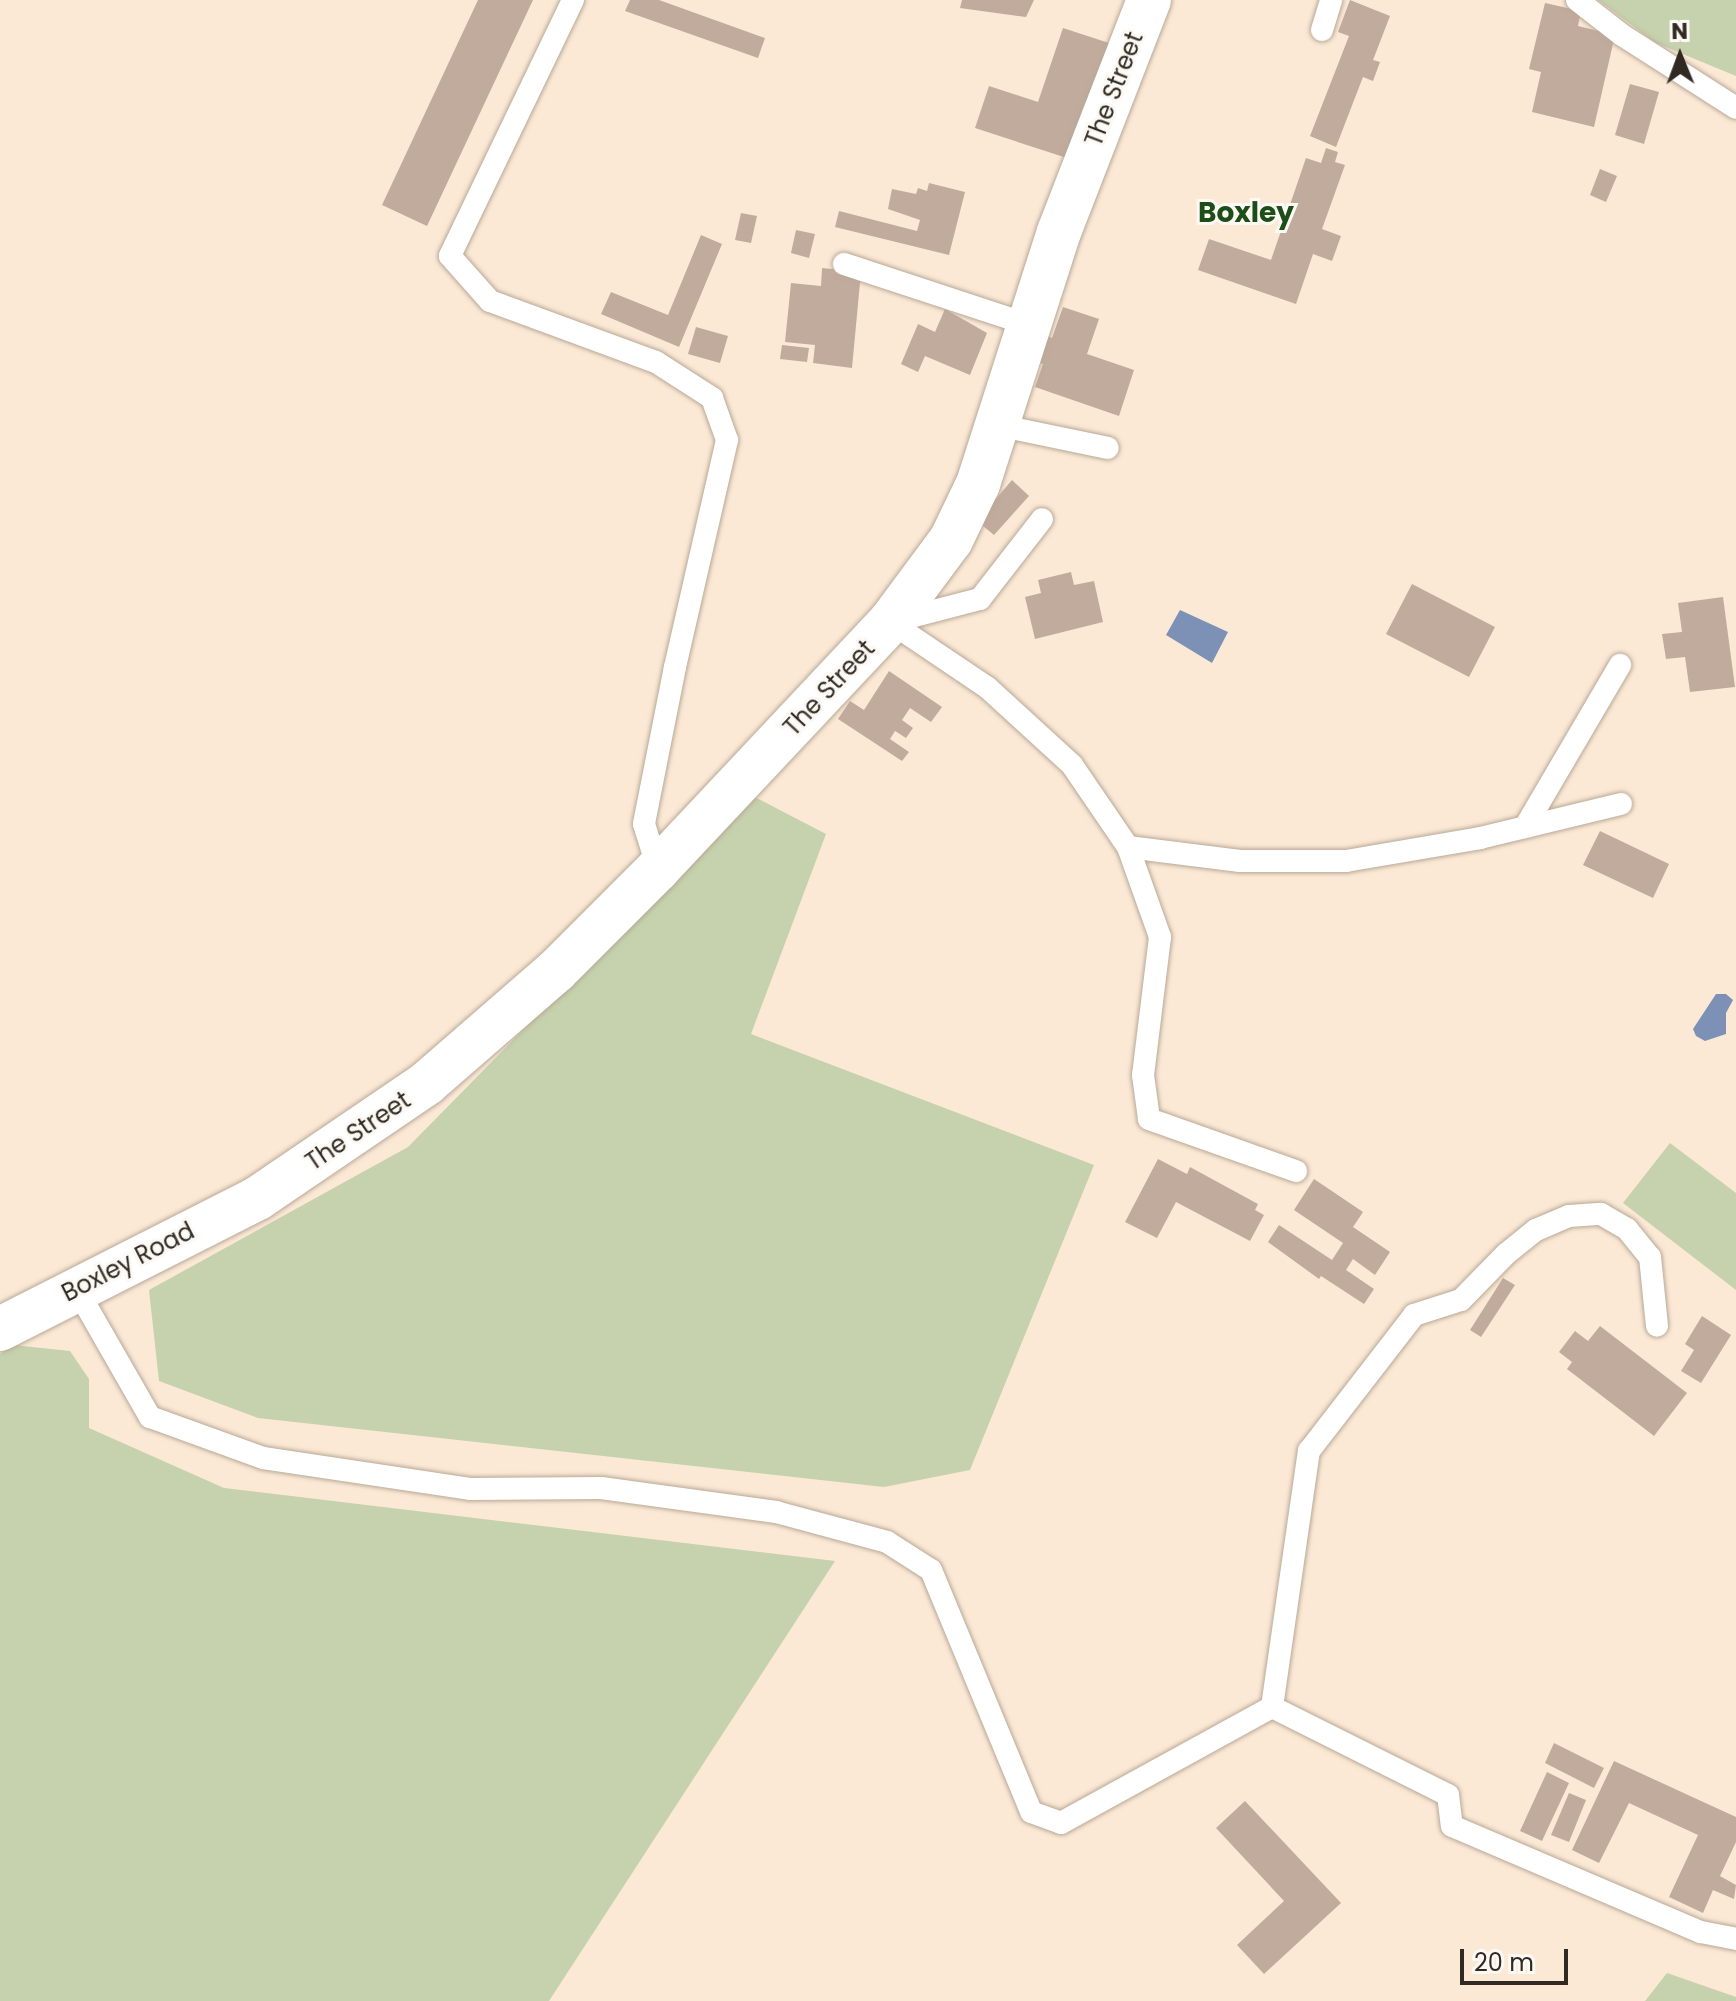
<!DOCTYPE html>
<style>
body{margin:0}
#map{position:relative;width:1736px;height:2001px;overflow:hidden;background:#fbe9d6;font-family:Poppins,sans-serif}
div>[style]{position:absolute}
.green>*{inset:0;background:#c5d2ad}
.water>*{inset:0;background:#7d91b6}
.building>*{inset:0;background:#c1ab9d}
.roads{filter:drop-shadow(0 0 2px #b9a896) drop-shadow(0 0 2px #b9a896)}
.service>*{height:22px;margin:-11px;padding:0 11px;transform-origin:11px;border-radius:11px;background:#fff}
.tertiary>*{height:44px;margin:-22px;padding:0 22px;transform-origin:22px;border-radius:22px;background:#fff}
span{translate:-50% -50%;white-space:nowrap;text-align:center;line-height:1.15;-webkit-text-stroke:6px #fcf9f5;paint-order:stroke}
.street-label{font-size:24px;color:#312a23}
.quarter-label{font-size:28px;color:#1d4e17;font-weight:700}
.north{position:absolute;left:1640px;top:16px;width:80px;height:80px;-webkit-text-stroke:6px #fcf9f5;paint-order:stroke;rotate:359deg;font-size:22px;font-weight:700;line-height:32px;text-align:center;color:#312a23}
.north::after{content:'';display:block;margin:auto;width:28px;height:36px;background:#312a23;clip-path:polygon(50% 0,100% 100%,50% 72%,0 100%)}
.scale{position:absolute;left:1460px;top:1949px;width:108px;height:36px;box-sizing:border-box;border:4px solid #312a23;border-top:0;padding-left:10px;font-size:24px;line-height:28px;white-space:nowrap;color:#312a23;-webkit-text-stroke:6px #fcf9f5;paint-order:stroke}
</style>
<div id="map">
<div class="green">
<div style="clip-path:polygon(1598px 0,1736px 0,1736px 76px,1656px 43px)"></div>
<div style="clip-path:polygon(753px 796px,826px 834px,751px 1034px,1094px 1165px,970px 1470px,884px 1487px,258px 1418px,159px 1381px,149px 1290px,408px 1147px)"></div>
<div style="clip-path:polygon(1670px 1143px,1736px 1193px,1736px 1290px,1623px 1203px)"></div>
<div style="clip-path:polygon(13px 1345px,70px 1351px,89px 1379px,89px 1428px,224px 1488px,835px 1561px,549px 2001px,0 2001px,0 1354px)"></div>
<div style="clip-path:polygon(1667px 1973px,1736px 1997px,1736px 2001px,1645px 2001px)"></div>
</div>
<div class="water">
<div style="clip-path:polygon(1180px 610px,1228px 632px,1212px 663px,1166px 635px)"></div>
<div style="clip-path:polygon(1716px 994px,1726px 994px,1733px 1000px,1726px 1013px,1726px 1034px,1705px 1041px,1696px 1036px,1693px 1029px)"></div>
</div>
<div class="building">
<div style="clip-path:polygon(478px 0,533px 0,427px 226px,382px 205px)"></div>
<div style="clip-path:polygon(630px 0,659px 0,765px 38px,758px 58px,625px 11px)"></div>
<div style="clip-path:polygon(962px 0,1034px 0,1026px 17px,960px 8px)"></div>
<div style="clip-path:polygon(1350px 0,1390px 16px,1373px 60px,1380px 62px,1373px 81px,1363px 77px,1336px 147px,1310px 136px,1349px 36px,1338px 32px)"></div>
<div style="clip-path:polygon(1545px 3px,1581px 11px,1578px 26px,1615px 35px,1594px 127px,1532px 112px,1541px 72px,1529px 69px)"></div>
<div style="clip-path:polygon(1063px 28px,1112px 44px,1073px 160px,975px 128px,989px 86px,1038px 102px)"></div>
<div style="clip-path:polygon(1630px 84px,1659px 92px,1644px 144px,1615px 135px)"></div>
<div style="clip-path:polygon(1326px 148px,1338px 152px,1335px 162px,1345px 165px,1322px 229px,1341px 236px,1332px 261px,1313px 254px,1296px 304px,1198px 270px,1209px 239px,1271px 260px,1306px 158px,1321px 163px)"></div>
<div style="clip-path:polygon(1600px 169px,1617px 176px,1606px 202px,1590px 195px)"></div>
<div style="clip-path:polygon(929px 183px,965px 192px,949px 255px,835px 227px,839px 211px,917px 231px,920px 220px,888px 209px,892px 189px,916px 194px,918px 188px,927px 191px)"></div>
<div style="clip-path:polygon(741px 213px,757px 216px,751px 243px,735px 240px)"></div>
<div style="clip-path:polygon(796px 230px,815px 234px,809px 258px,791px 253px)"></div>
<div style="clip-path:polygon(701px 235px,722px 244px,679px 347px,601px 314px,611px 292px,668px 315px)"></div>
<div style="clip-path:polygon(822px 268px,861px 272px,852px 368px,813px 363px,815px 345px,785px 342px,791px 283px,821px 286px)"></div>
<div style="clip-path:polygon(1063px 307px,1099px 319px,1087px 354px,1134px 370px,1119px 416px,1035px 387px,1043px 364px,1028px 359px,1037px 332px,1052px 338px)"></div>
<div style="clip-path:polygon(945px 309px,987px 333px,970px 375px,925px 356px,918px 372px,901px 364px,918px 324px,935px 332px)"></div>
<div style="clip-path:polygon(696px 327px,728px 336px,720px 363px,688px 354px)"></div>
<div style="clip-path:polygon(782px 345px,809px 348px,807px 362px,780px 359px)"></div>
<div style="clip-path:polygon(1012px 480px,1029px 496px,994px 535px,977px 521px)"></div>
<div style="clip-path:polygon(1071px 572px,1074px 585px,1094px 581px,1103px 622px,1035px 639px,1025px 597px,1041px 593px,1038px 580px)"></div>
<div style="clip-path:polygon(1412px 584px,1495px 627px,1469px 677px,1386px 634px)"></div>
<div style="clip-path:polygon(1723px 597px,1735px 687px,1690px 692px,1685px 657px,1666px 659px,1662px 634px,1682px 632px,1678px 603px)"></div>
<div style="clip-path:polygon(889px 671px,942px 707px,931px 722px,910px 708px,902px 720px,913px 728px,906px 738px,895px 731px,890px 739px,909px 752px,902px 761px,838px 719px,850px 701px,864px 710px)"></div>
<div style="clip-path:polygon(1600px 831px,1669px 864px,1653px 898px,1583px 865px)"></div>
<div style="clip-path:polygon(1158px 1159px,1187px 1174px,1190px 1167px,1258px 1204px,1255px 1210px,1264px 1215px,1250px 1241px,1176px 1202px,1157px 1238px,1125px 1222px)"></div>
<div style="clip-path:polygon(1314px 1179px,1363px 1212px,1353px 1227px,1390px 1252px,1375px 1275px,1353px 1259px,1346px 1270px,1374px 1289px,1364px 1304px,1321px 1276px,1319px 1279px,1268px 1242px,1279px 1225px,1332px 1260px,1343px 1243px,1294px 1210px)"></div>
<div style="clip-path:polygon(1503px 1278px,1515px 1285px,1481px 1337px,1470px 1330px)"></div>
<div style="clip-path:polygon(1702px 1316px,1731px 1335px,1701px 1383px,1681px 1371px,1694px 1350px,1685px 1344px)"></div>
<div style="clip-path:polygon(1600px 1326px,1687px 1393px,1654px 1436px,1567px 1369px,1572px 1362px,1559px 1352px,1575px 1331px,1588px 1341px)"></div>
<div style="clip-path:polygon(1554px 1743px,1604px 1768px,1594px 1788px,1545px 1763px)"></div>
<div style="clip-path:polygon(1614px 1761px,1736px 1817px,1736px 1842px,1720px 1876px,1736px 1885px,1734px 1899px,1713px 1890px,1703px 1913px,1669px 1897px,1698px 1835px,1629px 1803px,1599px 1863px,1572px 1850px)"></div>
<div style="clip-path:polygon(1547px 1772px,1569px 1783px,1542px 1841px,1520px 1831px)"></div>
<div style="clip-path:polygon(1569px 1793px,1586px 1800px,1569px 1842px,1551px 1835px)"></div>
<div style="clip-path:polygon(1245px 1801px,1341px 1903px,1264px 1974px,1237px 1945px,1284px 1901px,1216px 1828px)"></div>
</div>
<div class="roads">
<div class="service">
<div style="left:573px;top:0;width:284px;rotate:115.7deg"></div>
<div style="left:450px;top:256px;width:60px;rotate:48.4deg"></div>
<div style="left:490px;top:301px;width:177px;rotate:20.2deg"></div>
<div style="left:656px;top:362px;width:67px;rotate:32.7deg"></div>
<div style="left:712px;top:398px;width:45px;rotate:70.3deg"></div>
<div style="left:727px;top:440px;width:233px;rotate:102.9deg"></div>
<div style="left:675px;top:667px;width:160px;rotate:101.2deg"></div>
<div style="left:644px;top:824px;width:47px;rotate:72.7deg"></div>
<div style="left:1577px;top:0;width:57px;rotate:37.9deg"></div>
<div style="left:1622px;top:35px;width:135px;rotate:32.6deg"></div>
<div style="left:1322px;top:30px;width:31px;rotate:-73deg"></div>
<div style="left:844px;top:264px;width:196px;rotate:18.2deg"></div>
<div style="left:997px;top:425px;width:113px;rotate:11.7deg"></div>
<div style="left:895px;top:621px;width:88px;rotate:-14.5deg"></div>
<div style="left:980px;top:599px;width:101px;rotate:-52.2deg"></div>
<div style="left:890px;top:622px;width:118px;rotate:34deg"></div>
<div style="left:988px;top:688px;width:114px;rotate:42.5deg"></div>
<div style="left:1072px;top:765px;width:99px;rotate:55.7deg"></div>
<div style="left:1128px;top:847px;width:96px;rotate:70.4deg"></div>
<div style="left:1160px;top:937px;width:139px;rotate:97deg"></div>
<div style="left:1143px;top:1075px;width:44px;rotate:82.2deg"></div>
<div style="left:1149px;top:1119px;width:156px;rotate:19.5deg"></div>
<div style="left:1525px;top:827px;width:188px;rotate:-59.6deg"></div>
<div style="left:1128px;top:847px;width:113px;rotate:7.1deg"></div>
<div style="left:1240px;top:861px;width:106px"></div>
<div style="left:1346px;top:861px;width:136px;rotate:-9.7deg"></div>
<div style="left:1480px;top:838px;width:145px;rotate:-13.6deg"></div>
<div style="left:76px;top:1288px;width:149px;rotate:60.2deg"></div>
<div style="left:150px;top:1417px;width:120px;rotate:19.9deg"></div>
<div style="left:263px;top:1458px;width:209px;rotate:8.5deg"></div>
<div style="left:470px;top:1489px;width:131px;rotate:-0.4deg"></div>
<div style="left:601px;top:1488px;width:177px;rotate:7.8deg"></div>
<div style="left:776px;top:1512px;width:115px;rotate:15.1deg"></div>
<div style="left:887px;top:1542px;width:52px;rotate:32.5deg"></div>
<div style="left:931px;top:1570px;width:262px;rotate:67.5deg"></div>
<div style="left:1031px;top:1812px;width:32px;rotate:20deg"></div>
<div style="left:1061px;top:1823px;width:241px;rotate:-28.8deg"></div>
<div style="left:1272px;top:1707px;width:197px;rotate:26.6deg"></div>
<div style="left:1448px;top:1795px;width:31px;rotate:83deg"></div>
<div style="left:1452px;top:1826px;width:271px;rotate:23.1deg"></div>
<div style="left:1701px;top:1932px;width:36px;rotate:11deg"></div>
<div style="left:1272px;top:1707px;width:259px;rotate:-81.8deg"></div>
<div style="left:1309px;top:1451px;width:172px;rotate:-52.3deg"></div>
<div style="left:1414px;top:1315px;width:49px;rotate:-17.7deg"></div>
<div style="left:1461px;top:1300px;width:64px;rotate:-45.6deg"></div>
<div style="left:1506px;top:1254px;width:38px;rotate:-39deg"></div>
<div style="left:1536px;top:1230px;width:36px;rotate:-23deg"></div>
<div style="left:1569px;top:1216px;width:32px;rotate:-4deg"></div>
<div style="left:1601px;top:1214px;width:30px;rotate:30deg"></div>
<div style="left:1627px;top:1229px;width:36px;rotate:51deg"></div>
<div style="left:1650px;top:1257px;width:69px;rotate:84.2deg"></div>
</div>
<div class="tertiary">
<div style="left:0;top:1329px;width:289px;rotate:-26.9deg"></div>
<div style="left:258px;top:1198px;width:204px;rotate:-34.2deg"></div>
<div style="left:427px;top:1083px;width:171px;rotate:-41deg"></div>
<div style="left:556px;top:971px;width:144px;rotate:-45deg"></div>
<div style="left:658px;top:869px;width:339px;rotate:-46.8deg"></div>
<div style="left:890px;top:622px;width:102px;rotate:-53.4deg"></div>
<div style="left:951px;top:540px;width:62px;rotate:-64.3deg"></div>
<div style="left:978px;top:484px;width:265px;rotate:-72.2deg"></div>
<div style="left:1059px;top:232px;width:249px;rotate:-68.8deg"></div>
</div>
</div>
<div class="street-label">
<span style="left:1114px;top:89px;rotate:-69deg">The Street</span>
<span style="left:829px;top:688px;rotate:-47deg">The Street</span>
<span style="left:358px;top:1131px;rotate:-34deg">The Street</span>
<span style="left:128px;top:1262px;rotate:-27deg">Boxley Road</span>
</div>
<div class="quarter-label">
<span style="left:1246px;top:213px">Boxley</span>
</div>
<div class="north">N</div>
<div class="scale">20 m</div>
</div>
